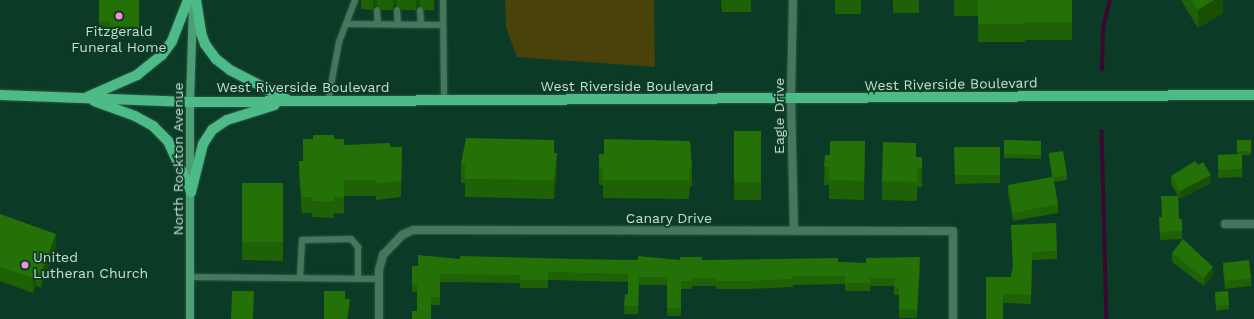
<!DOCTYPE html>
<style>
body{margin:0}
#map{position:relative;width:1254px;height:319px;overflow:hidden;background:#0b3b26;font-family:"Work Sans",sans-serif}
div>[style]{position:absolute}
.green>*{inset:0;background:#4a420b}
.stream>*{height:3.5px;margin:-1.75px;padding:0 1.75px;transform-origin:1.75px;border-radius:1.75px;background:#3a082e}
.roads{filter:drop-shadow(0 0 1px #2d5945) drop-shadow(0 0 1px #2d5945)}
.lane>*{height:6px;margin:-3px;padding:0 3px;transform-origin:3px;border-radius:3px;background:#46775d}
.street>*{height:8px;margin:-4px;padding:0 4px;transform-origin:4px;border-radius:4px;background:#46775d}
.secondary>*{height:8px;margin:-4px;padding:0 4px;transform-origin:4px;border-radius:4px;background:#4b9e75}
.primary>*{height:10px;margin:-5px;padding:0 5px;transform-origin:5px;border-radius:5px;background:#4dbb87}
.wall>*{inset:0;background:#1e6106}
.shaded-wall>*{inset:0;background:#184f05}
.building>*{inset:0;background:#237107}
.dots>*{width:11px;height:11px;translate:-50% -50%;box-sizing:border-box;border:2px solid #0b3b26;border-radius:50%}
span{translate:-50% -50%;white-space:nowrap;text-align:center;line-height:1.15;-webkit-text-stroke:3.5px #0b3b26;paint-order:stroke}
.poi-label{font-size:14px;color:#c8dfd1}
.left{translate:0 -50%;text-align:left}
.street-label{font-size:14px;color:#c8dfd1}
</style>
<div id="map">
<div class="green">
<div style="clip-path:polygon(505px 0,654px 0,655px 67px,517px 57px,506px 27px)"></div>
</div>
<div class="stream">
<div style="left:1102px;top:70px;width:42px;rotate:-88.6deg"></div>
<div style="left:1103px;top:28px;width:29px;rotate:-76deg"></div>
<div style="left:1102px;top:131px;width:188px;rotate:88.5deg"></div>
</div>
<div class="roads">
<div class="lane">
<div style="left:443px;top:0;width:101px;rotate:89.4deg"></div>
<div style="left:377px;top:10px;width:14px;rotate:86deg"></div>
<div style="left:397px;top:10px;width:14px;rotate:86deg"></div>
<div style="left:420px;top:10px;width:15px;rotate:86deg"></div>
<div style="left:347px;top:24px;width:96px;rotate:0.6deg"></div>
<div style="left:328px;top:101px;width:60px;rotate:-79.4deg"></div>
<div style="left:339px;top:42px;width:45px;rotate:-69.1deg"></div>
<div style="left:190px;top:277px;width:189px;rotate:0.6deg"></div>
<div style="left:300px;top:278px;width:38px;rotate:-87deg"></div>
<div style="left:302px;top:240px;width:49px;rotate:-1.2deg"></div>
<div style="left:351px;top:239px;width:11px;rotate:49deg"></div>
<div style="left:358px;top:247px;width:32px;rotate:90deg"></div>
</div>
<div class="street">
<div style="left:793px;top:0;width:99px;rotate:91.2deg"></div>
<div style="left:791px;top:99px;width:132px;rotate:88.7deg"></div>
<div style="left:1225px;top:224px;width:29px"></div>
<div style="left:379px;top:319px;width:49px;rotate:-90deg"></div>
<div style="left:379px;top:270px;width:16px;rotate:-75deg"></div>
<div style="left:383px;top:255px;width:28px;rotate:-46deg"></div>
<div style="left:402px;top:235px;width:12px;rotate:-24deg"></div>
<div style="left:413px;top:230px;width:17px"></div>
<div style="left:430px;top:230px;width:523px;rotate:0.11deg"></div>
<div style="left:953px;top:231px;width:88px;rotate:90deg"></div>
</div>
<div class="secondary">
<div style="left:190px;top:319px;width:217px;rotate:-90deg"></div>
<div style="left:190px;top:102px;width:97px;rotate:-88.2deg"></div>
</div>
<div class="primary">
<div style="left:196px;top:0;width:33px;rotate:81deg"></div>
<div style="left:201px;top:33px;width:12px;rotate:70deg"></div>
<div style="left:205px;top:44px;width:19px;rotate:54deg"></div>
<div style="left:216px;top:59px;width:18px;rotate:38deg"></div>
<div style="left:230px;top:70px;width:65px;rotate:27.3deg"></div>
<div style="left:0;top:95px;width:190px;rotate:2.1deg"></div>
<div style="left:190px;top:102px;width:1064px;rotate:-0.38deg"></div>
<div style="left:87px;top:97px;width:55px;rotate:-23.7deg"></div>
<div style="left:137px;top:75px;width:32px;rotate:-39deg"></div>
<div style="left:162px;top:55px;width:17px;rotate:-54deg"></div>
<div style="left:172px;top:41px;width:44px;rotate:-68.7deg"></div>
<div style="left:94px;top:101px;width:44px;rotate:20.1deg"></div>
<div style="left:135px;top:116px;width:21px;rotate:29deg"></div>
<div style="left:153px;top:126px;width:21px;rotate:45deg"></div>
<div style="left:168px;top:141px;width:56px;rotate:65.7deg"></div>
<div style="left:191px;top:192px;width:49px;rotate:-76deg"></div>
<div style="left:203px;top:144px;width:17px;rotate:-57deg"></div>
<div style="left:212px;top:130px;width:18px;rotate:-34deg"></div>
<div style="left:227px;top:120px;width:50px;rotate:-17.4deg"></div>
</div>
</div>
<div class="wall">
<div style="clip-path:polygon(99px 0,139px 0,139px 37px,110px 37px,110px 32px,99px 32px)"></div>
<div style="clip-path:polygon(361px 0,434px 0,434px 10px,424px 10px,420px 6px,416px 10px,402px 10px,397px 6px,393px 10px,381px 10px,377px 6px,373px 10px,361px 9px)"></div>
<div style="clip-path:polygon(721px 0,751px 0,751px 12px,722px 12px)"></div>
<div style="clip-path:polygon(835px 0,861px 0,861px 14px,835px 14px)"></div>
<div style="clip-path:polygon(893px 0,919px 0,919px 13px,893px 13px)"></div>
<div style="clip-path:polygon(954px 0,1072px 0,1072px 40px,1025px 40px,1025px 42px,978px 42px,978px 16px,954px 16px)"></div>
<div style="clip-path:polygon(1181px 0,1223px 0,1223px 13px,1198px 28px)"></div>
<div style="clip-path:polygon(734px 131px,761px 131px,761px 200px,734px 200px)"></div>
<div style="clip-path:polygon(313px 139px,334px 139px,344px 145px,402px 147px,401px 197px,376px 200px,376px 196px,344px 196px,344px 214px,334px 213px,334px 218px,312px 217px,312px 213px,302px 213px,299px 177px,299px 161px,303px 161px)"></div>
<div style="clip-path:polygon(1004px 140px,1041px 141px,1041px 159px,1004px 158px)"></div>
<div style="clip-path:polygon(1237px 140px,1251px 140px,1251px 155px,1242px 155px,1242px 177px,1218px 178px,1218px 155px,1237px 154px)"></div>
<div style="clip-path:polygon(865px 141px,864px 200px,829px 199px,829px 185px,824px 185px,825px 155px,830px 155px)"></div>
<div style="clip-path:polygon(954px 147px,1000px 147px,1000px 183px,955px 184px)"></div>
<div style="clip-path:polygon(554px 153px,557px 172px,554px 199px,465px 197px,465px 183px,461px 183px,461px 164px)"></div>
<div style="clip-path:polygon(1049px 153px,1067px 175px,1067px 180px,1054px 182px,1058px 204px,1058px 213px,1013px 221px,1008px 193px,1008px 185px,1052px 177px,1049px 157px)"></div>
<div style="clip-path:polygon(599px 154px,692px 167px,692px 186px,690px 186px,689px 199px,603px 198px,603px 185px,599px 185px)"></div>
<div style="clip-path:polygon(916px 157px,922px 157px,922px 187px,917px 187px,917px 201px,882px 200px,882px 181px)"></div>
<div style="clip-path:polygon(1171px 176px,1211px 183px,1180px 199px,1178px 196px,1179px 219px,1182px 219px,1182px 239px,1160px 240px,1159px 217px,1161px 217px,1178px 196px,1171px 184px)"></div>
<div style="clip-path:polygon(242px 183px,283px 183px,283px 261px,242px 260px)"></div>
<div style="clip-path:polygon(0 214px,56px 248px,41px 288px,36px 285px,33px 293px,0 281px)"></div>
<div style="clip-path:polygon(1011px 225px,1057px 251px,1057px 259px,1032px 260px,1031px 304px,1003px 303px,986px 319px,1011px 277px,1013px 267px)"></div>
<div style="clip-path:polygon(1172px 253px,1213px 275px,1204px 286px,1172px 262px)"></div>
<div style="clip-path:polygon(460px 259px,702px 260px,838px 262px,920px 265px,917px 318px,899px 318px,899px 295px,894px 295px,894px 286px,870px 286px,870px 291px,845px 291px,845px 284px,793px 285px,793px 287px,748px 289px,716px 289px,716px 286px,692px 286px,692px 289px,681px 289px,681px 316px,667px 316px,667px 285px,639px 285px,638px 314px,624px 314px,625px 294px,628px 295px,628px 282px,548px 280px,548px 288px,520px 288px,520px 283px,440px 282px,440px 305px,431px 305px,417px 311px,417px 292px,412px 292px,412px 266px,418px 266px)"></div>
<div style="clip-path:polygon(1223px 263px,1251px 278px,1251px 286px,1225px 289px,1223px 271px)"></div>
<div style="clip-path:polygon(1215px 292px,1229px 305px,1229px 309px,1216px 311px)"></div>
</div>
<div class="shaded-wall">
<div style="clip-path:polygon(373px 0,377px 0,377px 6px,373px 10px)"></div>
<div style="clip-path:polygon(393px 0,397px 0,397px 6px,393px 10px)"></div>
<div style="clip-path:polygon(416px 0,420px 0,420px 6px,416px 10px)"></div>
<div style="clip-path:polygon(1214px 0,1223px 0,1223px 13px,1198px 28px,1198px 10px)"></div>
<div style="clip-path:polygon(557px 153px,557px 172px,554px 199px,554px 180px)"></div>
<div style="clip-path:polygon(1211px 175px,1211px 183px,1180px 199px,1180px 191px)"></div>
<div style="clip-path:polygon(56px 234px,56px 248px,41px 288px,41px 273px)"></div>
<div style="clip-path:polygon(920px 257px,920px 265px,917px 318px,917px 310px)"></div>
<div style="clip-path:polygon(1213px 267px,1213px 275px,1204px 286px,1204px 278px)"></div>
<div style="clip-path:polygon(36px 271px,36px 285px,33px 293px,33px 278px)"></div>
<div style="clip-path:polygon(350px 299px,350px 307px,348px 319px,347px 319px)"></div>
</div>
<div class="building">
<div style="clip-path:polygon(99px 0,139px 0,139px 26px,110px 26px,110px 21px,99px 21px)"></div>
<div style="clip-path:polygon(978px 0,1072px 0,1072px 22px,1025px 22px,1025px 24px,978px 24px)"></div>
<div style="clip-path:polygon(1192px 0,1214px 0,1198px 10px)"></div>
<div style="clip-path:polygon(734px 131px,761px 131px,761px 182px,734px 182px)"></div>
<div style="clip-path:polygon(313px 135px,334px 135px,334px 139px,344px 139px,344px 145px,390px 143px,390px 147px,402px 147px,401px 181px,376px 184px,376px 180px,344px 180px,344px 198px,334px 197px,334px 202px,312px 201px,312px 197px,302px 197px,299px 161px,303px 161px,303px 139px,313px 139px)"></div>
<div style="clip-path:polygon(466px 138px,554px 140px,554px 153px,557px 153px,554px 180px,465px 179px,465px 165px,461px 164px)"></div>
<div style="clip-path:polygon(604px 139px,690px 141px,692px 167px,690px 167px,689px 180px,603px 180px,603px 167px,599px 167px,599px 154px,604px 154px)"></div>
<div style="clip-path:polygon(1004px 140px,1041px 141px,1041px 155px,1004px 154px)"></div>
<div style="clip-path:polygon(1237px 140px,1251px 140px,1251px 151px,1237px 151px)"></div>
<div style="clip-path:polygon(830px 141px,865px 141px,864px 181px,829px 180px,829px 167px,824px 167px,825px 155px,830px 155px)"></div>
<div style="clip-path:polygon(883px 142px,916px 143px,916px 157px,922px 157px,922px 168px,917px 168px,917px 182px,882px 181px)"></div>
<div style="clip-path:polygon(954px 147px,1000px 147px,1000px 175px,955px 175px)"></div>
<div style="clip-path:polygon(1063px 151px,1067px 175px,1053px 178px,1049px 153px)"></div>
<div style="clip-path:polygon(1242px 154px,1242px 169px,1218px 170px,1218px 155px)"></div>
<div style="clip-path:polygon(1195px 161px,1198px 165px,1203px 162px,1211px 175px,1180px 191px,1171px 176px)"></div>
<div style="clip-path:polygon(1053px 177px,1058px 204px,1013px 213px,1008px 185px)"></div>
<div style="clip-path:polygon(242px 183px,283px 183px,283px 242px,242px 242px)"></div>
<div style="clip-path:polygon(1161px 196px,1178px 196px,1179px 219px,1182px 219px,1182px 231px,1160px 232px,1159px 217px,1162px 217px)"></div>
<div style="clip-path:polygon(0 214px,56px 234px,41px 273px,36px 271px,33px 278px,0 267px)"></div>
<div style="clip-path:polygon(1056px 223px,1057px 251px,1032px 252px,1031px 295px,1003px 294px,1003px 319px,986px 319px,986px 277px,1011px 277px,1013px 266px,1011px 225px)"></div>
<div style="clip-path:polygon(1183px 239px,1213px 267px,1204px 278px,1172px 253px)"></div>
<div style="clip-path:polygon(418px 255px,460px 259px,460px 256px,616px 260px,638px 260px,638px 256px,680px 260px,680px 257px,702px 257px,702px 260px,838px 258px,838px 262px,866px 263px,866px 258px,920px 257px,917px 310px,899px 309px,899px 287px,894px 287px,895px 278px,870px 278px,870px 283px,845px 283px,845px 276px,792px 276px,793px 279px,748px 281px,716px 281px,716px 278px,692px 278px,692px 281px,681px 281px,681px 308px,667px 308px,667px 277px,639px 277px,638px 306px,624px 306px,625px 294px,628px 295px,628px 274px,548px 272px,548px 280px,520px 280px,520px 275px,440px 274px,440px 297px,431px 297px,431px 319px,412px 319px,412px 311px,417px 311px,417px 284px,412px 284px,412px 266px,418px 266px)"></div>
<div style="clip-path:polygon(1249px 260px,1251px 278px,1225px 281px,1223px 263px)"></div>
<div style="clip-path:polygon(232px 291px,254px 291px,253px 319px,231px 319px)"></div>
<div style="clip-path:polygon(324px 291px,345px 291px,345px 299px,350px 299px,347px 319px,324px 319px)"></div>
<div style="clip-path:polygon(1228px 291px,1229px 305px,1216px 306px,1215px 292px)"></div>
</div>
<div class="dots">
<div style="left:119px;top:16px;background:#f491d4"></div>
<div style="left:25px;top:265px;background:#f491d4"></div>
</div>
<div class="poi-label">
<span style="left:119px;top:39px">Fitzgerald<br>Funeral Home</span>
<span class="left" style="left:33px;top:265px">United<br>Lutheran Church</span>
</div>
<div class="street-label">
<span style="left:951px;top:84px;rotate:-1deg">West Riverside Boulevard</span>
<span style="left:627px;top:86px">West Riverside Boulevard</span>
<span style="left:303px;top:87px">West Riverside Boulevard</span>
<span style="left:779px;top:116px;rotate:-90deg">Eagle Drive</span>
<span style="left:178px;top:159px;rotate:-90deg">North Rockton Avenue</span>
<span style="left:669px;top:218px">Canary Drive</span>
</div>
</div>
